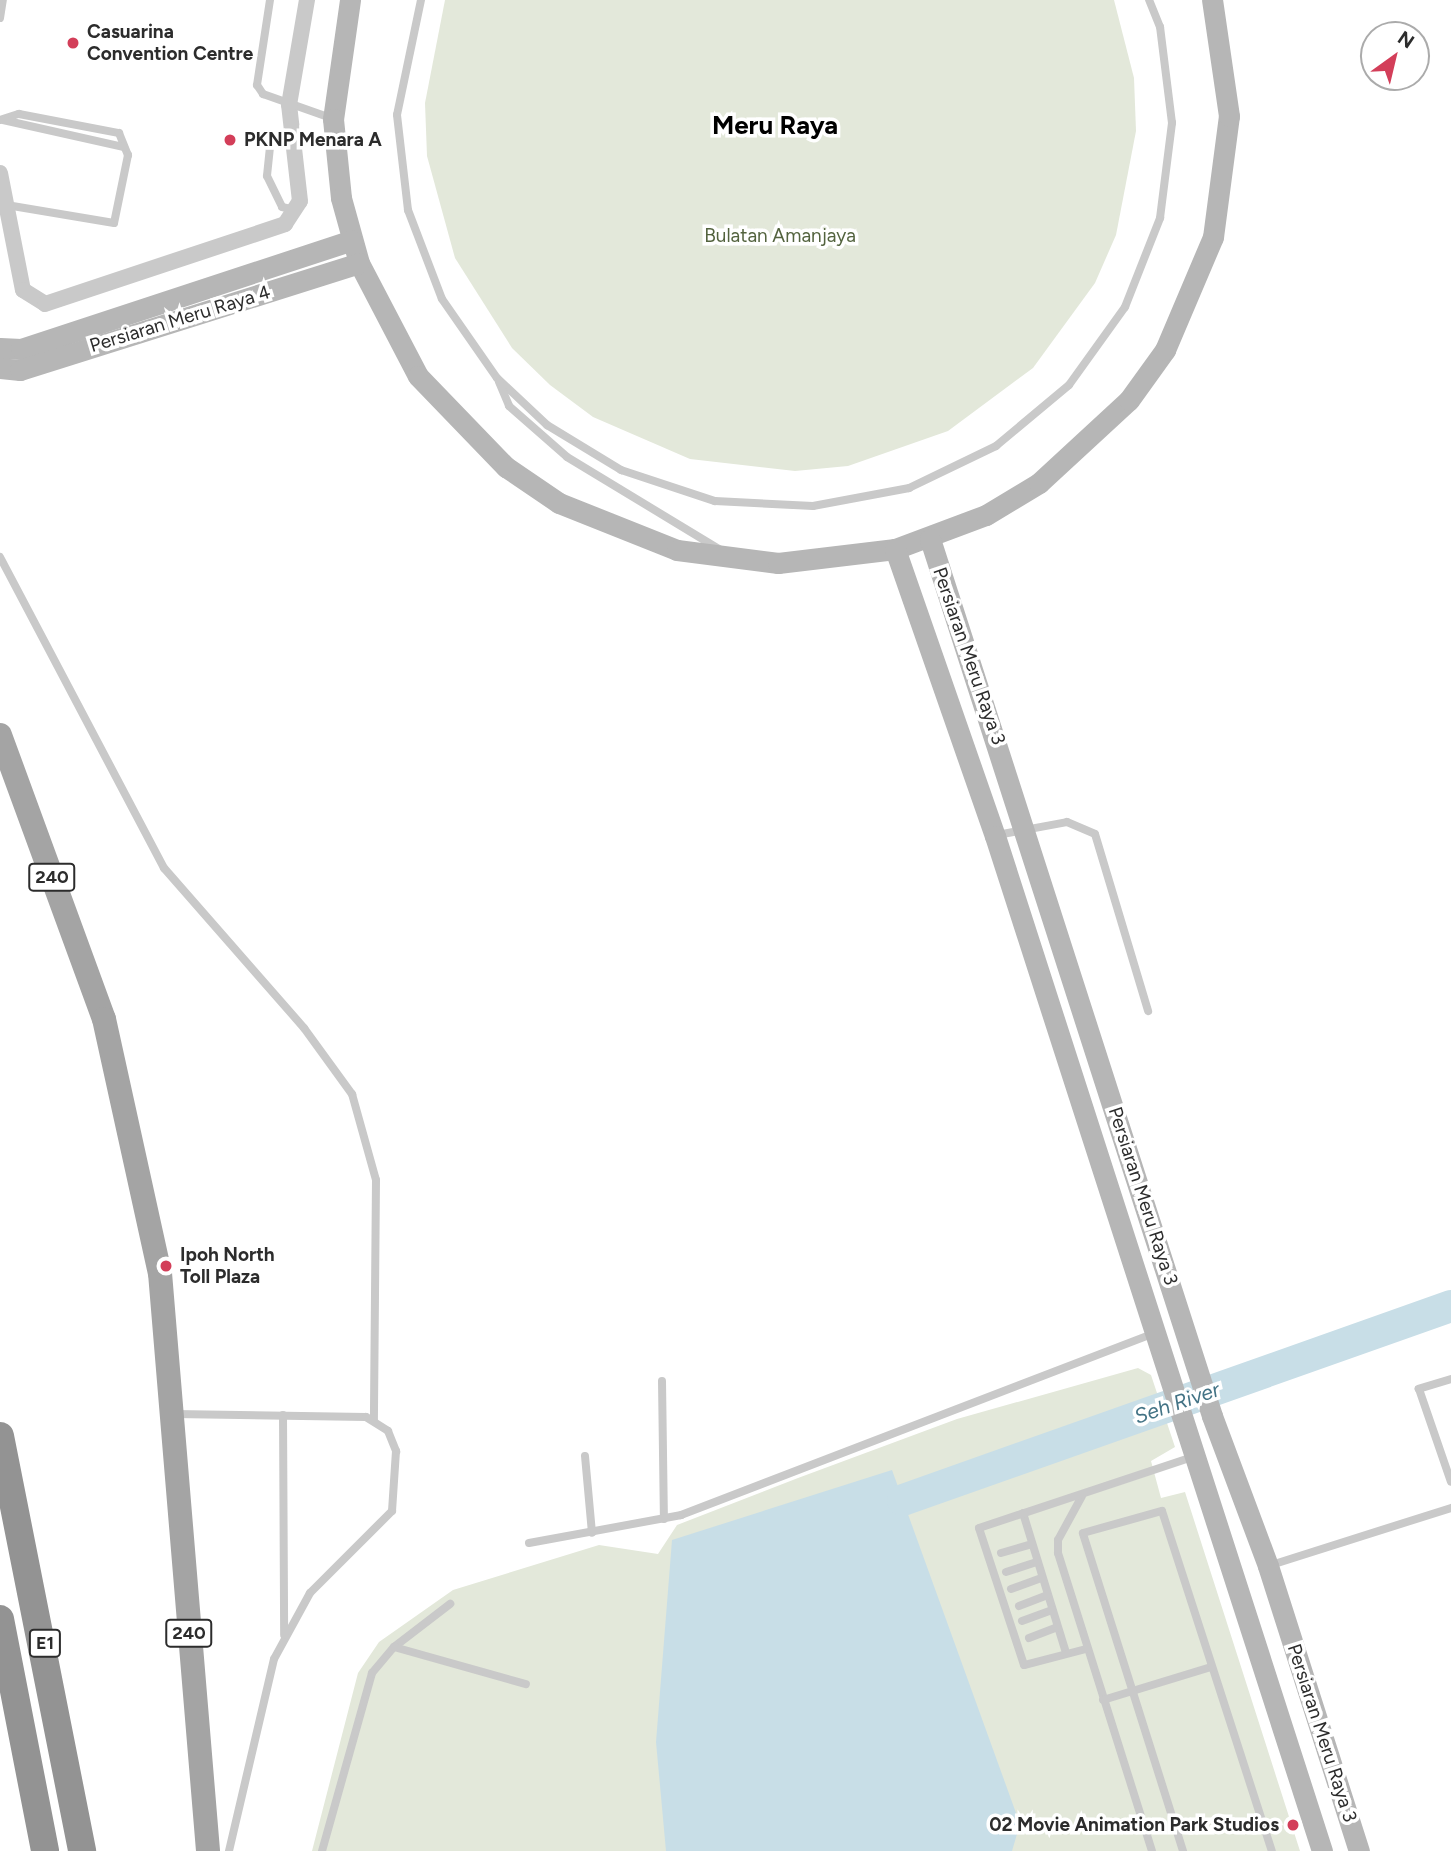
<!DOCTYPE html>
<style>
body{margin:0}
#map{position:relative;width:1451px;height:1851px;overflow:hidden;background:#fff;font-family:Figtree,sans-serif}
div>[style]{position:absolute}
.green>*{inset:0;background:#e3e8da}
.water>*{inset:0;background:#c8dee7}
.river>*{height:32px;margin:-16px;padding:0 16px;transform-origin:16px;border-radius:16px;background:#c8dee7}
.lane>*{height:8px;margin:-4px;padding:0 4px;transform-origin:4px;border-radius:4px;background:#c9c9c9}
.street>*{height:16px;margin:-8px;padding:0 8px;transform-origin:8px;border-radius:8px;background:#c9c9c9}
.secondary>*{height:21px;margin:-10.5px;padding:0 10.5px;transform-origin:10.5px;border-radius:10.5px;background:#b6b6b6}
.primary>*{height:24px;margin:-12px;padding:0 12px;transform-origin:12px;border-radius:12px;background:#a4a4a4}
.highway>*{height:28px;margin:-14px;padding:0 14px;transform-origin:14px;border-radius:14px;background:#939393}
.dots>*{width:19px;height:19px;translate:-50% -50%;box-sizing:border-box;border:4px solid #fff;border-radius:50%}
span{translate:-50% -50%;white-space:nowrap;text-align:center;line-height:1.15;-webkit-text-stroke:7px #fff;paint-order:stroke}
.shield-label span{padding:2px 5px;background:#fff;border:2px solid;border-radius:5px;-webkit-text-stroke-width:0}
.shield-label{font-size:18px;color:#2c2c2c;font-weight:700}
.poi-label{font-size:19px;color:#2c2c2c;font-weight:700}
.left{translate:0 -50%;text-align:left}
.right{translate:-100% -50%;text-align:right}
.park-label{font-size:19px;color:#53633e}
.street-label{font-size:19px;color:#2c2c2c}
.water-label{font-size:21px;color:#437385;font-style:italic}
.district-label{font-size:26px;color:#000;font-weight:700}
.north{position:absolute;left:1360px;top:21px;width:70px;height:70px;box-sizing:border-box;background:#fff;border:2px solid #ababab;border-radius:50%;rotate:34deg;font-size:19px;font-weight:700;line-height:28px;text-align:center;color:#2c2c2c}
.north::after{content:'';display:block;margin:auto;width:24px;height:32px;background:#d33e59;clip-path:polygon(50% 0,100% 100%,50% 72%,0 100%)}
</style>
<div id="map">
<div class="green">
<div style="clip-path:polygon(445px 0,1114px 0,1134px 78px,1136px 131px,1116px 235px,1095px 283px,1033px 368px,948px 431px,848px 466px,795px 471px,690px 459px,593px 417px,550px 385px,512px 348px,455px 258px,427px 156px,425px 103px)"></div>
<div style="clip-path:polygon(1138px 1368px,1151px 1375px,1175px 1447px,1151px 1461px,1161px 1498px,1185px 1492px,1300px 1851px,312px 1851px,358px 1673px,379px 1642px,453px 1590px,599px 1545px,658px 1554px,677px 1525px,798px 1478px,957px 1419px)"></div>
</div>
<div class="water">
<div style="clip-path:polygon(892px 1470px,1020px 1824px,1012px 1851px,666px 1851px,656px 1742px,672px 1540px)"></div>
</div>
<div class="river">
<div style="left:903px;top:1500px;width:581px;rotate:-19.49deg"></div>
</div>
<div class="lane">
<div style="left:270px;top:0;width:86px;rotate:98.7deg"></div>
<div style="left:257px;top:85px;width:11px;rotate:56deg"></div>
<div style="left:263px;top:94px;width:72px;rotate:19.4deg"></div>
<div style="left:421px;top:0;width:117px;rotate:101.8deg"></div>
<div style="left:397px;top:115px;width:96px;rotate:83.4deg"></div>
<div style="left:408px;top:210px;width:95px;rotate:69.1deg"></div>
<div style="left:442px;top:299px;width:96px;rotate:55.2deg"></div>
<div style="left:497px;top:378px;width:69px;rotate:43.2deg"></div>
<div style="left:547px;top:425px;width:87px;rotate:31.3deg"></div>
<div style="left:621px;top:470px;width:99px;rotate:18.3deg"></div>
<div style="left:715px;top:501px;width:98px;rotate:2.9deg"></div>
<div style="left:813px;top:506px;width:98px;rotate:-10.6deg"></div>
<div style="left:909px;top:488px;width:97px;rotate:-25.8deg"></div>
<div style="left:996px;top:446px;width:95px;rotate:-39.9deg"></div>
<div style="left:1069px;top:385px;width:96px;rotate:-54.3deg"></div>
<div style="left:1125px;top:307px;width:96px;rotate:-68.5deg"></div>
<div style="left:1160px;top:218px;width:96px;rotate:-82.8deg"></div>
<div style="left:1172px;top:123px;width:97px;rotate:-97.1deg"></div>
<div style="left:1160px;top:27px;width:29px;rotate:-112deg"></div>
<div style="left:0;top:18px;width:18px;rotate:-81deg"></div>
<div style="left:0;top:120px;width:20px;rotate:-18deg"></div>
<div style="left:19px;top:114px;width:102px;rotate:10.8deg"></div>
<div style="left:119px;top:133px;width:24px;rotate:68deg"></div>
<div style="left:128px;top:155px;width:69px;rotate:101.6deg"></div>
<div style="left:114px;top:223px;width:109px;rotate:-170.5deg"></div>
<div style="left:3px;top:120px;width:124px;rotate:12.6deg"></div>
<div style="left:289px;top:129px;width:26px;rotate:137deg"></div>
<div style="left:270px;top:147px;width:29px;rotate:96deg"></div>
<div style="left:267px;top:176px;width:34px;rotate:64deg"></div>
<div style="left:282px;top:207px;width:13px;rotate:13deg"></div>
<div style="left:499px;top:382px;width:26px;rotate:67deg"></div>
<div style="left:509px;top:406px;width:77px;rotate:41.3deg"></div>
<div style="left:567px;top:457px;width:178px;rotate:31.2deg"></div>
<div style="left:0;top:557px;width:352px;rotate:62.2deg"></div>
<div style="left:164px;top:868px;width:213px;rotate:48.8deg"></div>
<div style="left:304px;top:1028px;width:82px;rotate:54deg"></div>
<div style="left:352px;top:1094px;width:89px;rotate:74.4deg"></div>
<div style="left:376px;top:1180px;width:240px;rotate:90.5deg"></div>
<div style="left:997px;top:835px;width:71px;rotate:-10.5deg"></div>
<div style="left:1067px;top:822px;width:30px;rotate:23deg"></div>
<div style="left:1095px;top:834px;width:185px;rotate:73.3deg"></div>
<div style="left:1451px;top:1379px;width:34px;rotate:163deg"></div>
<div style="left:1419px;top:1389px;width:98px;rotate:71deg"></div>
<div style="left:662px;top:1381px;width:138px;rotate:89.2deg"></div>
<div style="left:174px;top:1414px;width:192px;rotate:0.9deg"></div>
<div style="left:366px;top:1417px;width:26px;rotate:32deg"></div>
<div style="left:388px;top:1431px;width:22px;rotate:68deg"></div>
<div style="left:396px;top:1451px;width:60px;rotate:93.8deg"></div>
<div style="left:392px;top:1511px;width:116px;rotate:135deg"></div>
<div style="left:310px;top:1593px;width:75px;rotate:118.6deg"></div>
<div style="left:274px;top:1659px;width:197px;rotate:103.2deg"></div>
<div style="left:283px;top:1415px;width:220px;rotate:89.7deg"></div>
<div style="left:585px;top:1456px;width:77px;rotate:84.8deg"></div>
<div style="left:1082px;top:1496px;width:50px;rotate:118.6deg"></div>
<div style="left:1058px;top:1540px;width:13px;rotate:90deg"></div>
<div style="left:1058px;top:1553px;width:312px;rotate:72.5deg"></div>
<div style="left:1023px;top:1513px;width:146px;rotate:72.9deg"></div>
<div style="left:529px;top:1543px;width:155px;rotate:-10.4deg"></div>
<div style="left:681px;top:1515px;width:505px;rotate:-21.02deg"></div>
<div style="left:1001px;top:1553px;width:32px;rotate:-16deg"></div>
<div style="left:1268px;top:1566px;width:192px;rotate:-17.6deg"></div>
<div style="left:1006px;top:1572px;width:33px;rotate:-18deg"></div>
<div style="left:1011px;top:1589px;width:33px;rotate:-20deg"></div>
<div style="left:1019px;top:1606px;width:30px;rotate:-21deg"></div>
<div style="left:1022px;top:1621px;width:32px;rotate:-20deg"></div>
<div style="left:1029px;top:1638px;width:30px;rotate:-21deg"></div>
<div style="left:394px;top:1647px;width:71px;rotate:-37.5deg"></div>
<div style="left:1086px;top:1649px;width:64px;rotate:165.5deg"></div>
<div style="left:1024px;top:1665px;width:144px;rotate:-108.2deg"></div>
<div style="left:979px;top:1528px;width:225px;rotate:-18.4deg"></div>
<div style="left:1103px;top:1700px;width:113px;rotate:-17deg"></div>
<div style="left:322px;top:1851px;width:185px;rotate:-74.3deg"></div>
<div style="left:372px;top:1673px;width:34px;rotate:-50deg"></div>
<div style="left:394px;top:1647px;width:137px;rotate:15.7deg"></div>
<div style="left:1183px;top:1851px;width:333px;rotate:-107.5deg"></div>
<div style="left:1083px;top:1533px;width:82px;rotate:-15.6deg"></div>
<div style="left:1162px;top:1511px;width:357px;rotate:72.1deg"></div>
</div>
<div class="street">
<div style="left:0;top:173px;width:119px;rotate:78.9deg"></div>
<div style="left:23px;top:290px;width:26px;rotate:32deg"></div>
<div style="left:45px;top:304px;width:253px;rotate:-18.4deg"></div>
<div style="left:285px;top:224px;width:27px;rotate:-57deg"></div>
<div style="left:300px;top:201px;width:97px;rotate:-96.5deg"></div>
<div style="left:289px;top:105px;width:107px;rotate:-80.3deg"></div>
</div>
<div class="secondary">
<div style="left:350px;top:0;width:120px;rotate:98.1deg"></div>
<div style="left:333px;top:119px;width:79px;rotate:84.2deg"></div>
<div style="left:341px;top:198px;width:67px;rotate:74.5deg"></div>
<div style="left:359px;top:263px;width:127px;rotate:62.4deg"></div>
<div style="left:418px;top:376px;width:127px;rotate:46deg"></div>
<div style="left:506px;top:467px;width:64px;rotate:34.2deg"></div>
<div style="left:559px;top:503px;width:127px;rotate:21.7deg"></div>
<div style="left:677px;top:550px;width:102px;rotate:7.3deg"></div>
<div style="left:778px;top:563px;width:118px;rotate:-6.8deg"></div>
<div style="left:895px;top:549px;width:97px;rotate:-20.5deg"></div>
<div style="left:986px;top:515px;width:62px;rotate:-31.1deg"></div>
<div style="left:1039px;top:483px;width:122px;rotate:-42.7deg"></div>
<div style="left:1129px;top:400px;width:62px;rotate:-54.2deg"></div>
<div style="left:1165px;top:350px;width:123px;rotate:-67deg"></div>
<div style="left:1213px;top:237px;width:122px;rotate:-82.5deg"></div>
<div style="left:1229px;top:116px;width:117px;rotate:-98.3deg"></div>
<div style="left:0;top:348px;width:21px;rotate:3deg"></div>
<div style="left:21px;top:349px;width:348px;rotate:-18.2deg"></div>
<div style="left:0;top:368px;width:20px;rotate:6deg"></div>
<div style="left:20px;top:370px;width:355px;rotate:-17.5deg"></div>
<div style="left:930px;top:539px;width:921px;rotate:72.17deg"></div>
<div style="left:1212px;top:1416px;width:160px;rotate:69.5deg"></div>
<div style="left:1268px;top:1566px;width:299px;rotate:72.3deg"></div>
<div style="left:895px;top:549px;width:304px;rotate:70.8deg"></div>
<div style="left:995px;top:836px;width:1066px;rotate:72.14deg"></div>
</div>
<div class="primary">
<div style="left:0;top:735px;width:302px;rotate:69.9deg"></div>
<div style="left:104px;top:1019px;width:260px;rotate:77.6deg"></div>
<div style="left:160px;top:1273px;width:580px;rotate:85.25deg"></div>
</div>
<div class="highway">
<div style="left:0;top:1436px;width:423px;rotate:78.8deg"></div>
<div style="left:0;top:1619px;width:236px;rotate:79deg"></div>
</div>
<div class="dots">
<div style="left:73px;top:43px;background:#d33e59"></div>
<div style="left:230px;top:140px;background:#d33e59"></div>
<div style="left:166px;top:1266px;background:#d33e59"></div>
<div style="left:1293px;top:1825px;background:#d33e59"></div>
</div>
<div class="shield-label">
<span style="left:52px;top:877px">240</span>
<span style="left:189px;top:1633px">240</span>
<span style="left:45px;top:1643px">E1</span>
</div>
<div class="poi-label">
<span class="left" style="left:87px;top:43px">Casuarina<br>Convention Centre</span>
<span class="left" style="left:244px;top:140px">PKNP Menara A</span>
<span class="left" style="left:180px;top:1266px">Ipoh North<br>Toll Plaza</span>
<span class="right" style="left:1279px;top:1825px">02 Movie Animation Park Studios</span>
</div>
<div class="park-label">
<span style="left:780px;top:236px">Bulatan Amanjaya</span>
</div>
<div class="street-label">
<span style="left:180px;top:319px;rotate:-17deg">Persiaran Meru Raya 4</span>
<span style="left:969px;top:656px;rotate:71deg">Persiaran Meru Raya 3</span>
<span style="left:1143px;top:1196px;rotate:72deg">Persiaran Meru Raya 3</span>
<span style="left:1322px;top:1733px;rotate:72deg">Persiaran Meru Raya 3</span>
</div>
<div class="water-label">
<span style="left:1177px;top:1403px;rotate:-19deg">Seh River</span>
</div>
<div class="district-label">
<span style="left:775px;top:126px">Meru Raya</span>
</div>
<div class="north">N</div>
</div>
